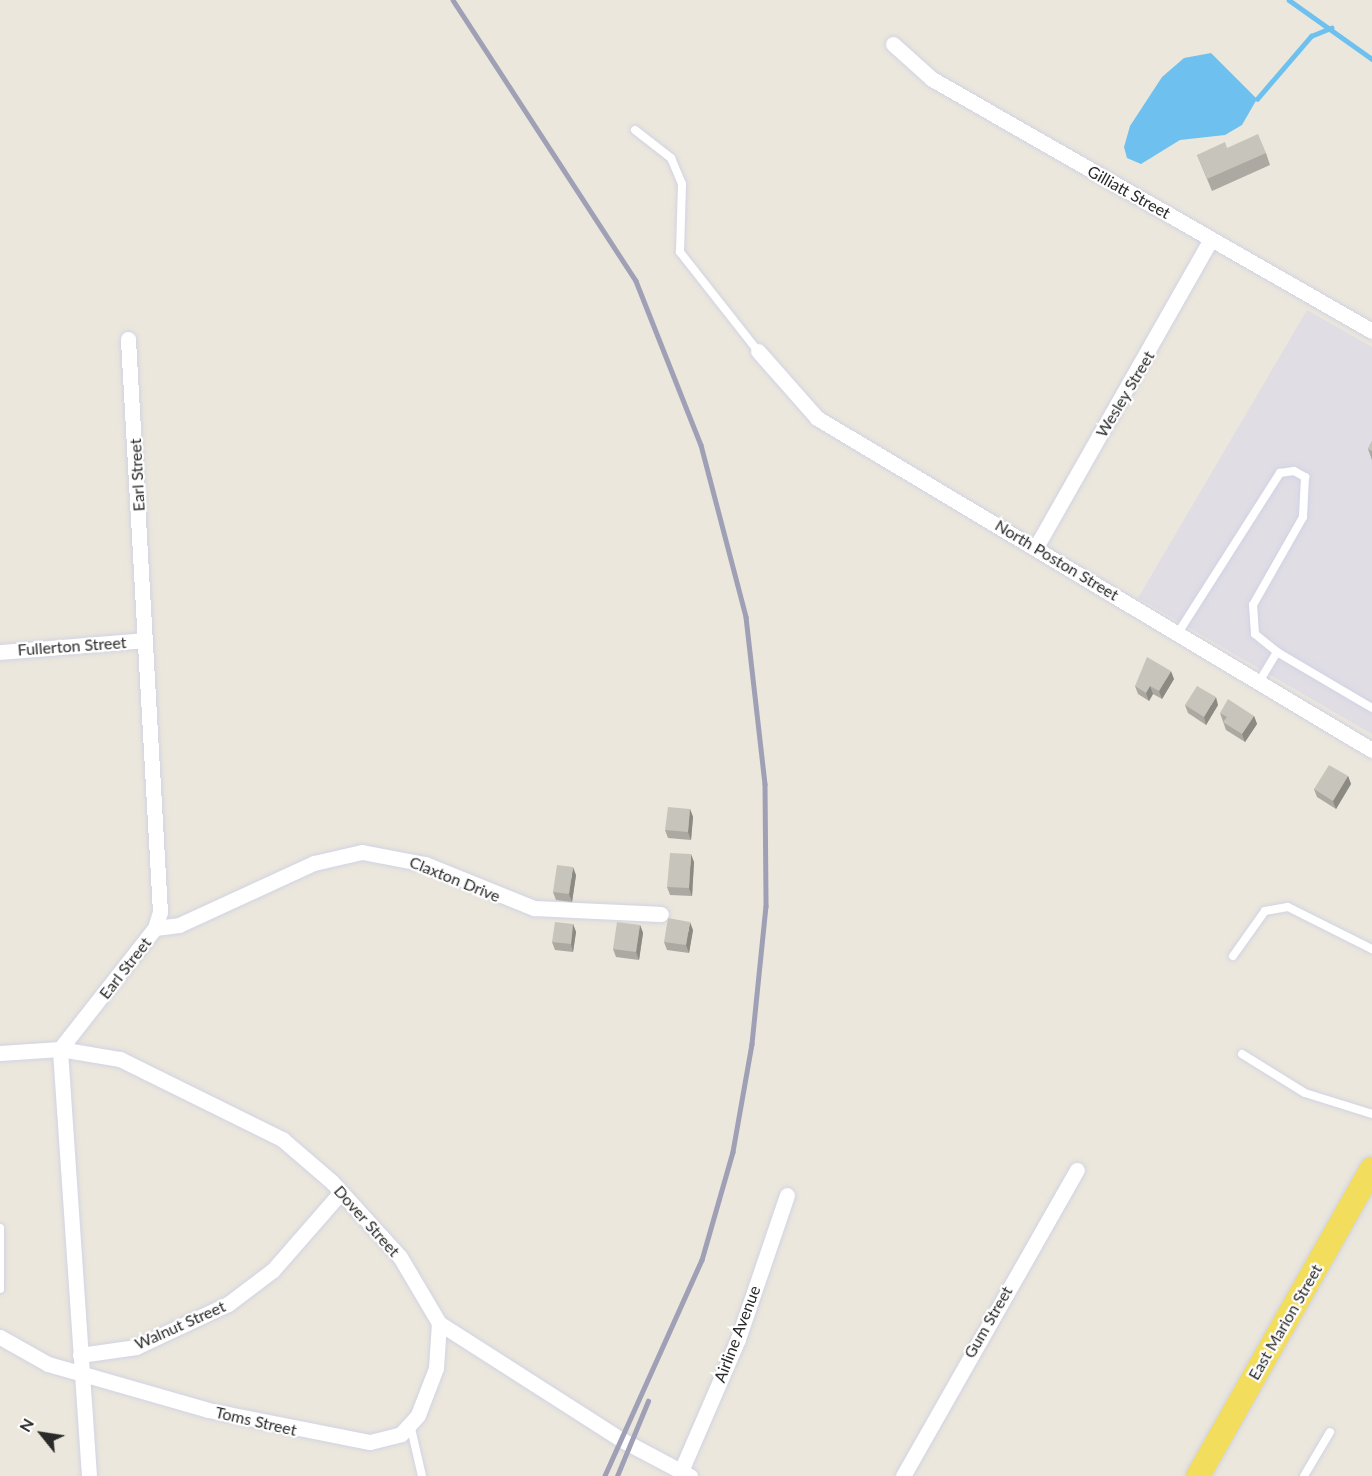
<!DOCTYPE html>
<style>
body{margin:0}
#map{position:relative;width:1372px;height:1476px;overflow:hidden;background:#ece7dc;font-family:Lato,sans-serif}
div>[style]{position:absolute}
.industrial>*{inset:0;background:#e0dde5}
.water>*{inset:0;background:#6ec1ef}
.stream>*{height:4.5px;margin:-2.25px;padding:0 2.25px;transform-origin:2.25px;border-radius:2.25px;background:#6ec1ef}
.roads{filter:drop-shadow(0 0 2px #d1d3e3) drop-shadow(0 0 2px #d1d3e3)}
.service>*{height:8px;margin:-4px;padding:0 4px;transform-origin:4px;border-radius:4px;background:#fff}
.minor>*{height:15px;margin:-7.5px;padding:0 7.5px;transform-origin:7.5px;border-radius:7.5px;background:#fff}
.primary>*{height:24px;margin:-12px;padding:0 12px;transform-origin:12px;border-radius:12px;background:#f2dd5c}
.rail>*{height:4.5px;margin:-2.25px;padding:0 2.25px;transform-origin:2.25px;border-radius:2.25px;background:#9fa0b5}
.wall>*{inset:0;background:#aba9a1}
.shaded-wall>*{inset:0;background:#8b8a83}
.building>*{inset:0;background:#c7c5bb}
span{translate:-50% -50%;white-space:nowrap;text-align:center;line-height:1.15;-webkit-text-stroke:4.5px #fff;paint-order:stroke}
.street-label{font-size:16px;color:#2a2a2a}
.north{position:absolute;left:12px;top:1404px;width:60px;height:60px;-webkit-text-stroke:4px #fff;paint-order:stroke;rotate:300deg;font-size:16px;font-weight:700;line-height:24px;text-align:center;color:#2a2a2a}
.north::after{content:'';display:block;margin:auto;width:21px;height:27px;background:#2a2a2a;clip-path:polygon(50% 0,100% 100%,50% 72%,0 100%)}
</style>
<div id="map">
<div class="industrial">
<div style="clip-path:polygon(1307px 310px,1372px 347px,1372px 734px,1138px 598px)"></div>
</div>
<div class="water">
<div style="clip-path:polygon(1211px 53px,1257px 99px,1242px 125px,1225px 135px,1180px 140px,1141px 164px,1127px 158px,1124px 147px,1130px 126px,1162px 77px,1184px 58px)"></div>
</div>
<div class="stream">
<div style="left:1289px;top:0;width:102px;rotate:35.4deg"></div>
<div style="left:1257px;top:99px;width:83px;rotate:-49.4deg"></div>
<div style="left:1311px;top:36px;width:22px;rotate:-22deg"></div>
</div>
<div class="roads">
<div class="service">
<div style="left:635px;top:130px;width:46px;rotate:37.9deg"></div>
<div style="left:671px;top:158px;width:28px;rotate:67deg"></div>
<div style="left:682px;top:184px;width:68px;rotate:91.7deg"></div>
<div style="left:680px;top:252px;width:126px;rotate:51.8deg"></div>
<div style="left:1178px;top:633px;width:190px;rotate:-57.5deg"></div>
<div style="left:1280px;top:473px;width:14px;rotate:-8deg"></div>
<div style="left:1294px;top:471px;width:13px;rotate:29deg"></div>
<div style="left:1305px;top:477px;width:40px;rotate:92.9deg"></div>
<div style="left:1303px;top:517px;width:101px;rotate:119.6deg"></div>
<div style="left:1253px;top:605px;width:29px;rotate:86deg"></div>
<div style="left:1255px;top:634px;width:28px;rotate:39deg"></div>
<div style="left:1277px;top:652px;width:35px;rotate:121deg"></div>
<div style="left:1277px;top:652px;width:110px;rotate:30.5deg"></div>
<div style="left:1233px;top:956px;width:55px;rotate:-54.6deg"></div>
<div style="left:1265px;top:911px;width:23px;rotate:-10deg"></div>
<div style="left:1288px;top:907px;width:94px;rotate:26.6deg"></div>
<div style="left:1242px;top:1054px;width:74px;rotate:31.8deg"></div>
<div style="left:1305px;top:1093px;width:70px;rotate:17.4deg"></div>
<div style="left:0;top:1228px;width:61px;rotate:90deg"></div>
<div style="left:410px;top:1424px;width:53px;rotate:77deg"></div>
<div style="left:1304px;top:1476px;width:51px;rotate:-59.4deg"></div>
</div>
<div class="minor">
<div style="left:893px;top:44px;width:52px;rotate:41.9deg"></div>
<div style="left:932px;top:79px;width:507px;rotate:29.8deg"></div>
<div style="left:758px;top:351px;width:89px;rotate:48.6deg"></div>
<div style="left:817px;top:418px;width:647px;rotate:30.89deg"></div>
<div style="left:1036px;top:547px;width:354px;rotate:-60.4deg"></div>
<div style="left:0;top:652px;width:145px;rotate:-4.7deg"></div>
<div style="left:155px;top:928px;width:24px;rotate:-7deg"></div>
<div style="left:179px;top:925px;width:149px;rotate:-24.7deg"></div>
<div style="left:314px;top:863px;width:49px;rotate:-12.9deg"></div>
<div style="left:362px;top:852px;width:64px;rotate:10.8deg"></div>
<div style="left:425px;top:864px;width:118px;rotate:22deg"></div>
<div style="left:534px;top:908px;width:127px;rotate:2.7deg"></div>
<div style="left:0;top:1053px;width:60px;rotate:-3.8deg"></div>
<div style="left:60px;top:1049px;width:61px;rotate:9.5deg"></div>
<div style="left:120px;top:1059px;width:181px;rotate:26.3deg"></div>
<div style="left:282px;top:1139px;width:66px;rotate:40.7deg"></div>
<div style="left:332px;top:1182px;width:101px;rotate:47.8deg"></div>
<div style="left:400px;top:1257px;width:77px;rotate:59.4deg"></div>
<div style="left:439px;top:1323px;width:217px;rotate:32.6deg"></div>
<div style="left:622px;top:1440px;width:77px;rotate:27.9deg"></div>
<div style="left:0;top:1337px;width:55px;rotate:29.4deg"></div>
<div style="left:48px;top:1364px;width:166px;rotate:16deg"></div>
<div style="left:208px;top:1410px;width:165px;rotate:11.2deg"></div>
<div style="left:370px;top:1442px;width:32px;rotate:-14deg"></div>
<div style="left:401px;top:1434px;width:25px;rotate:-48deg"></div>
<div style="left:418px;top:1415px;width:50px;rotate:-69deg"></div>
<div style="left:436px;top:1368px;width:45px;rotate:-86.2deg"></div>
<div style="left:80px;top:1355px;width:57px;rotate:-8.1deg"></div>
<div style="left:136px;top:1347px;width:102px;rotate:-25.1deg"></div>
<div style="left:228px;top:1304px;width:56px;rotate:-37.1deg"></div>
<div style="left:273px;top:1270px;width:103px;rotate:-48.9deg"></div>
<div style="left:681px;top:1471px;width:144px;rotate:-66.6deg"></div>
<div style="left:738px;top:1339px;width:152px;rotate:-71.2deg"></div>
<div style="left:89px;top:1476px;width:428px;rotate:-93.9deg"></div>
<div style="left:60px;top:1049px;width:154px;rotate:-51.9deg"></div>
<div style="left:155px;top:928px;width:17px;rotate:-73deg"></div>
<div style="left:160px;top:912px;width:574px;rotate:-93.2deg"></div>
<div style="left:903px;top:1476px;width:352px;rotate:-60.4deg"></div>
</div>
<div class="primary">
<div style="left:1198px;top:1476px;width:353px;rotate:-60.5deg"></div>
</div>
</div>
<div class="rail">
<div style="left:453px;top:0;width:335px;rotate:56.9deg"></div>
<div style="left:636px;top:281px;width:176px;rotate:68.4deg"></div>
<div style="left:701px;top:445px;width:178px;rotate:75.3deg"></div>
<div style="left:746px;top:617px;width:168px;rotate:83.5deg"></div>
<div style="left:765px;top:784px;width:122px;rotate:89.5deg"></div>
<div style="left:766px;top:906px;width:139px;rotate:95.8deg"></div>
<div style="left:752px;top:1044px;width:110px;rotate:100deg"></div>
<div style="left:733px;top:1152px;width:112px;rotate:106deg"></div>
<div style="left:702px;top:1260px;width:237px;rotate:114.2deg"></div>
<div style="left:617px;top:1476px;width:81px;rotate:-67.5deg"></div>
</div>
<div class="wall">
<div style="clip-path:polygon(1227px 148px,1266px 153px,1270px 165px,1212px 191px,1197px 155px)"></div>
<div style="clip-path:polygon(1372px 441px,1372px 460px,1368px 449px)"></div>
<div style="clip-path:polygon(1174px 679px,1162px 699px,1153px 694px,1149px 701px,1138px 694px,1135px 686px)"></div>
<div style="clip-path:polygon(1185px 705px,1218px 705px,1206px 725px,1188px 713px)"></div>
<div style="clip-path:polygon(1220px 713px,1254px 716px,1257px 724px,1245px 742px,1226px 730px)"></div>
<div style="clip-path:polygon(1348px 776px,1351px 784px,1336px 809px,1317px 797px,1314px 789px)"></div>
<div style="clip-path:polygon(690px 809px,693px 817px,691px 840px,668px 838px,665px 830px)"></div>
<div style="clip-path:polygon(694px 862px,692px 896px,670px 895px,667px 887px)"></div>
<div style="clip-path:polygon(576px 875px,572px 902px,556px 900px,553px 892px)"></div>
<div style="clip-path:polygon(573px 924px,576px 932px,573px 952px,555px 950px,552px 942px)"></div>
<div style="clip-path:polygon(640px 925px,643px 933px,639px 960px,616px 957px,613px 949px)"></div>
<div style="clip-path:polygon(693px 930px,689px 953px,667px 950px,664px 942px)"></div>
</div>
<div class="shaded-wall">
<div style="clip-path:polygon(1171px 671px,1174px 679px,1162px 699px,1159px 691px)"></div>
<div style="clip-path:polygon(1150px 686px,1153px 694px,1149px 701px,1146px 693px)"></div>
<div style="clip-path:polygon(1216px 697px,1218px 705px,1206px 725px,1204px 717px)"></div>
<div style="clip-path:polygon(1254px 716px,1257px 724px,1245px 742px,1242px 734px)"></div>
<div style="clip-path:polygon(1348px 776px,1351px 784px,1336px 809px,1333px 801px)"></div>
<div style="clip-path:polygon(690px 809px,693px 817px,691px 840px,688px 832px)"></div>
<div style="clip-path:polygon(691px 854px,694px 862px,692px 896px,689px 888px)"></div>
<div style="clip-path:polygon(573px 867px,576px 875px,572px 902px,569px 894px)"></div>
<div style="clip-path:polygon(690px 922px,693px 930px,689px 953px,686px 945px)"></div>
<div style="clip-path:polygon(573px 924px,576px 932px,573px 952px,571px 944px)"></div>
<div style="clip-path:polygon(640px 925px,643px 933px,639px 960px,636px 952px)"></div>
</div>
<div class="building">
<div style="clip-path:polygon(1258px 134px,1266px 153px,1207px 179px,1197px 155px,1225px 142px,1227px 148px)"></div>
<div style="clip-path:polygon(1372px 441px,1372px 451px,1368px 449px)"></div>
<div style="clip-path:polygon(1147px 657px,1171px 671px,1159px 691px,1150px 686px,1146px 693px,1135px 686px)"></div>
<div style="clip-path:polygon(1197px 686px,1216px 697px,1204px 717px,1185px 705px)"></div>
<div style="clip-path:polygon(1228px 699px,1254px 716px,1242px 734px,1223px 722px,1227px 717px,1220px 713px)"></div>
<div style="clip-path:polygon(1329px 765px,1348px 776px,1333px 801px,1314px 789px)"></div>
<div style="clip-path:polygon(668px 807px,690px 809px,688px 832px,665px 830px)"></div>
<div style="clip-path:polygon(670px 853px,691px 854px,689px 888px,667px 887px)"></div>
<div style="clip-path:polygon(557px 865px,573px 867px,569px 894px,553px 892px)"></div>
<div style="clip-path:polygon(668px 918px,690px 922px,686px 945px,664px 942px)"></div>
<div style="clip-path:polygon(555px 922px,573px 924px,571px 944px,552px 942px)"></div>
<div style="clip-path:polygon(617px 922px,640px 925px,636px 952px,613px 949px)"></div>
</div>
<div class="street-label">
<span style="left:1129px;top:192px;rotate:29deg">Gilliatt Street</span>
<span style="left:1125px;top:394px;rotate:-59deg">Wesley Street</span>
<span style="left:137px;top:475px;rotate:-93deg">Earl Street</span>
<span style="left:1057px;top:560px;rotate:31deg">North Poston Street</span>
<span style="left:72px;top:646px;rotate:-4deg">Fullerton Street</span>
<span style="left:455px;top:879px;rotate:22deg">Claxton Drive</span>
<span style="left:125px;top:968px;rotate:-52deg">Earl Street</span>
<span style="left:367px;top:1221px;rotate:48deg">Dover Street</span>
<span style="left:988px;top:1322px;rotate:-60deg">Gum Street</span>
<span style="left:1285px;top:1322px;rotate:-60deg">East Marion Street</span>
<span style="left:180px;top:1325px;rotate:-24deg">Walnut Street</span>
<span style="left:737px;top:1334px;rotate:-69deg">Airline Avenue</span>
<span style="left:256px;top:1421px;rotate:13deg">Toms Street</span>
</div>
<div class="north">N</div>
</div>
